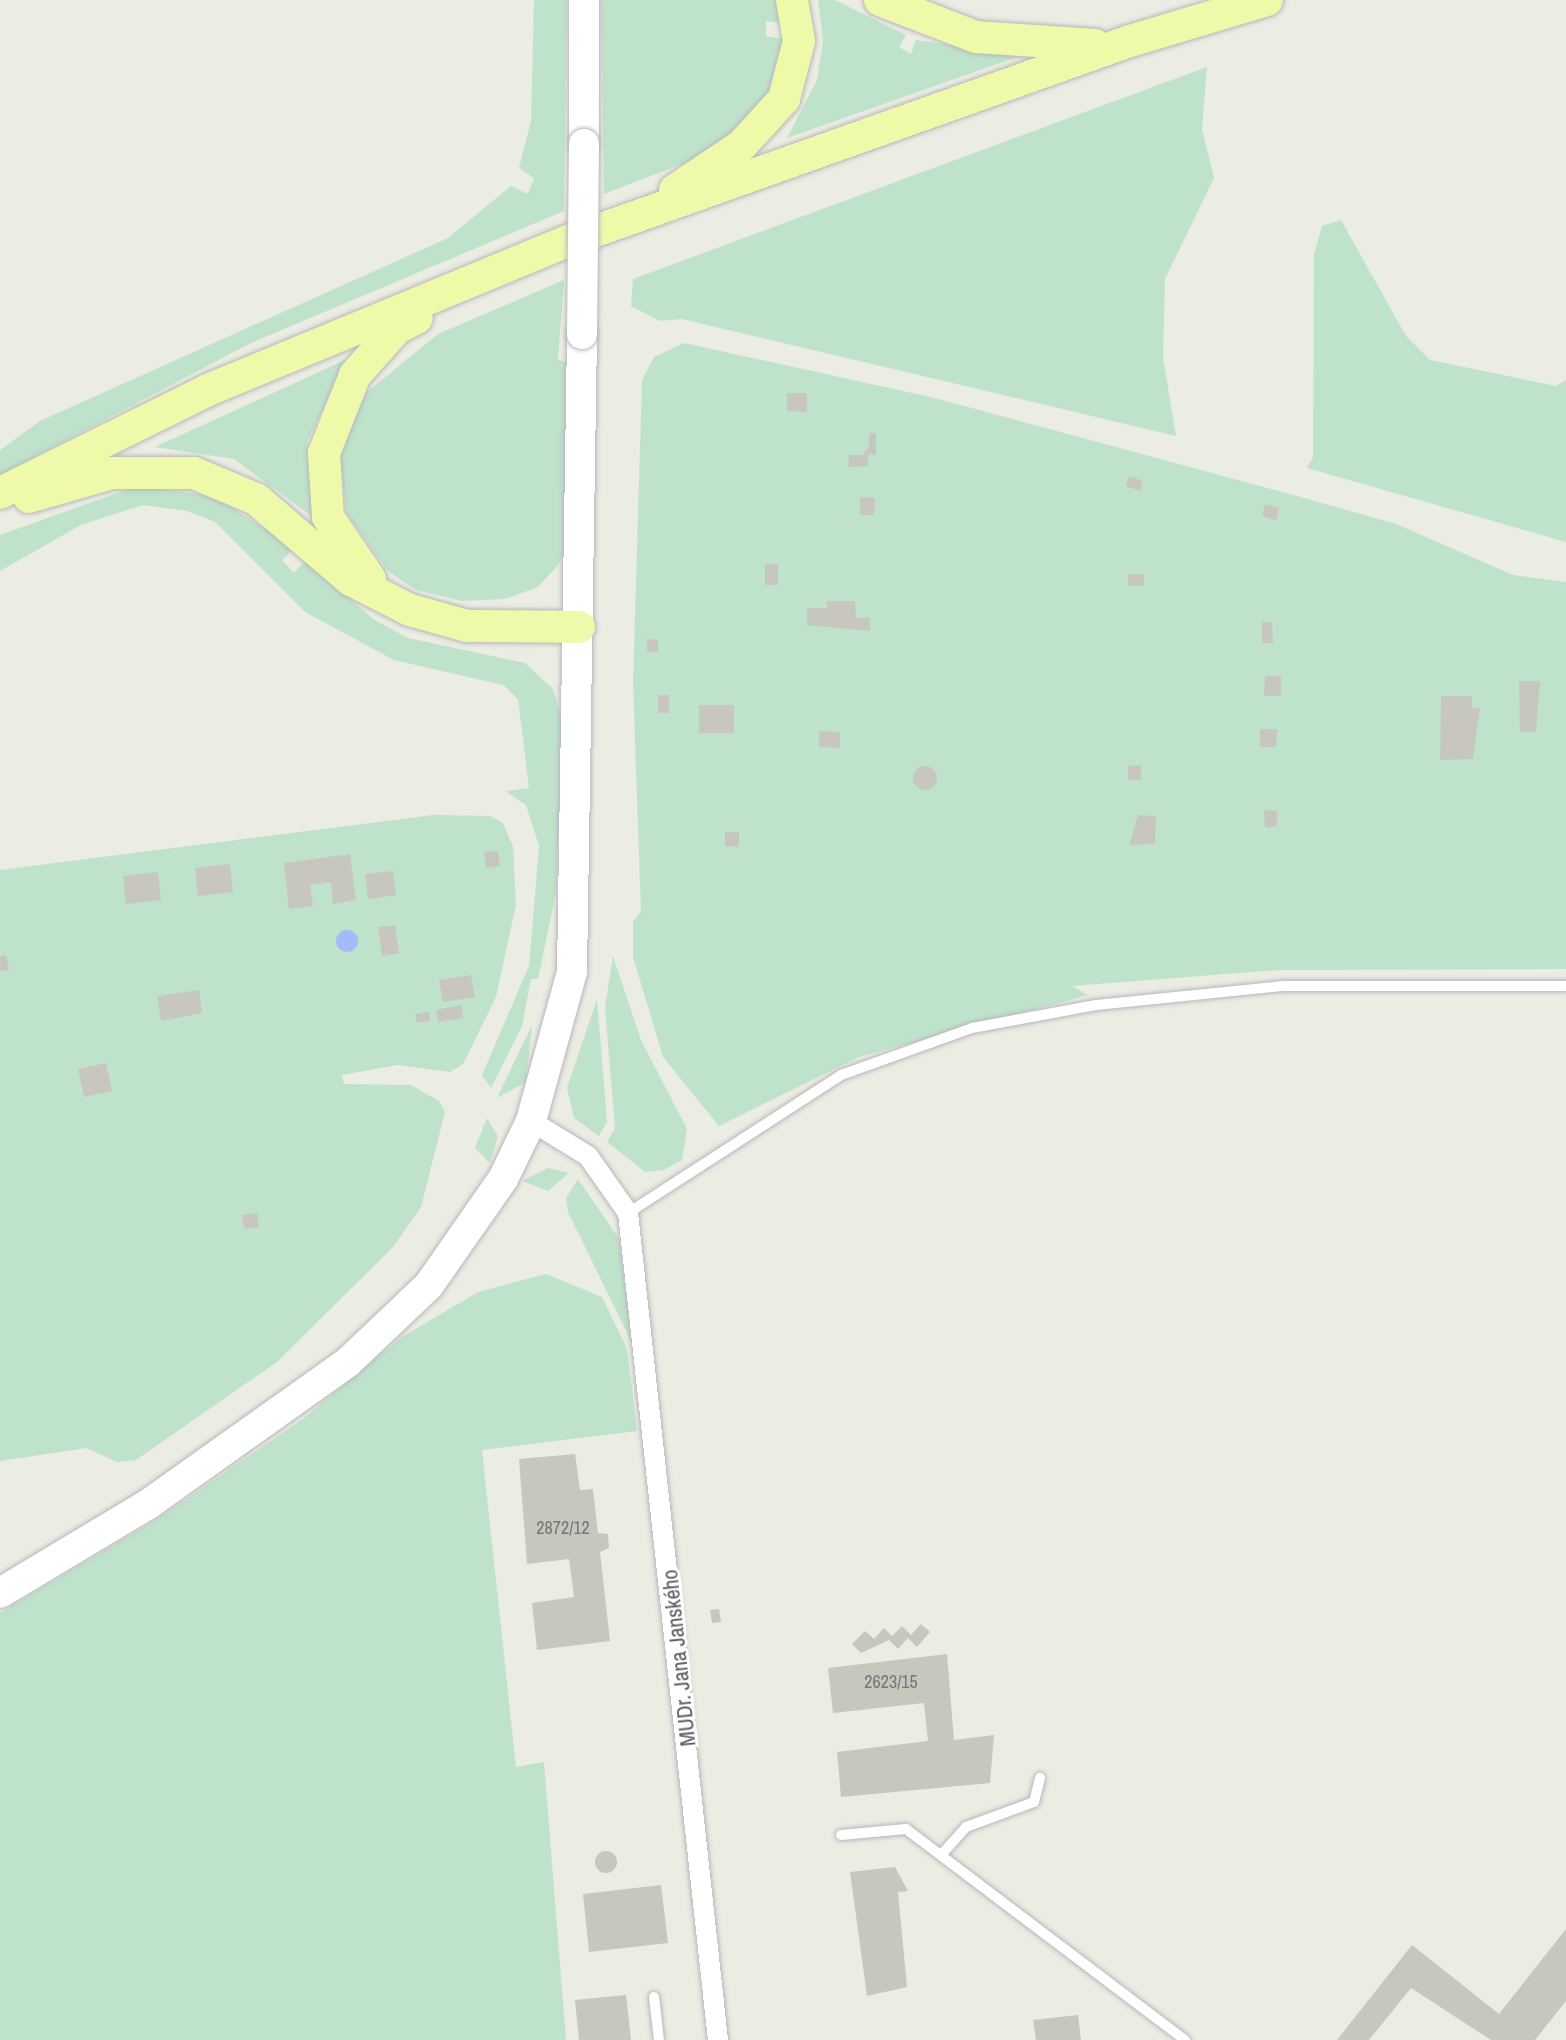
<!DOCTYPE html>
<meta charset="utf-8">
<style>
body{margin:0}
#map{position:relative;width:1566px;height:2040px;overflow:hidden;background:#ebece2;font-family:"Archivo Narrow",sans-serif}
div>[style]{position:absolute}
.green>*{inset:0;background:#bfe3ca}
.water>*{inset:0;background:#a4bafa}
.round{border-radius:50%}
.building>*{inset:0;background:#c7c7be}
.roads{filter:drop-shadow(0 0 2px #b7b7bd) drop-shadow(0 0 2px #b7b7bd)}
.service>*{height:10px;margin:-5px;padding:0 5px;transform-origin:5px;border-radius:5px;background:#fff}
.minor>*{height:20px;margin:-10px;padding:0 10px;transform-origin:10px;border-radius:10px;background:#fff}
.secondary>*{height:30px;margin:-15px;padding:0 15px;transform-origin:15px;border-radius:15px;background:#fff}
.primary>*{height:32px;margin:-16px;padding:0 16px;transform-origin:16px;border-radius:16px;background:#eefaa9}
.bridges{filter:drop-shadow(0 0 2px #b7b8bf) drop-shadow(0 0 2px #b7b8bf)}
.secondary-bridge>*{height:30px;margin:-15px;padding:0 15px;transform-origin:15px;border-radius:15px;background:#fff}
span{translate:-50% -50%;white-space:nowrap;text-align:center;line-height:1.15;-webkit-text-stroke:6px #fff;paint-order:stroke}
.number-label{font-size:18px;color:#757679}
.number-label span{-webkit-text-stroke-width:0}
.street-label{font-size:22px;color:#5a5b62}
</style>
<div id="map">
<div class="green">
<div style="clip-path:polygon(534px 0,567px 0,564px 211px,251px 343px,0 475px,0 450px,40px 421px,448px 238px,511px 186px,528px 194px,534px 178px,519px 168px,531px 121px)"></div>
<div style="clip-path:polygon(601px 0,775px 0,780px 23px,766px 21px,766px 36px,782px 39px,768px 94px,750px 120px,695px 159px,604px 194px)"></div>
<div style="clip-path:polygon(818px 0,835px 0,906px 35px,899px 47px,911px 54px,916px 40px,1023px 55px,787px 138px,817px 80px,823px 41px)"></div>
<div style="clip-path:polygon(1207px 67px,1202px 129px,1214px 178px,1165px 279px,1163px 357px,1176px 436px,682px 319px,660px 321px,631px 306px,633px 279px)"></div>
<div style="clip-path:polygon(1341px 220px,1406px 336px,1430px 360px,1556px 386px,1566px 380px,1566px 542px,1307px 468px,1313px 457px,1314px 254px,1322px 226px)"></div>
<div style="clip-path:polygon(564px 280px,558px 360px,567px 362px,566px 549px,558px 565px,538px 587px,505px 599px,462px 601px,416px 590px,388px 571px,347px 513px,340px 457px,362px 396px,438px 334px)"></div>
<div style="clip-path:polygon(684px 343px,935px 398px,1290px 494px,1396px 524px,1513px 575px,1566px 582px,1566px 969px,1280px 970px,1072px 986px,1088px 995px,859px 1057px,719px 1126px,663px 1057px,633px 957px,633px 921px,641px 912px,633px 684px,642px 380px,654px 357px)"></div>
<div style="clip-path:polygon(347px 359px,307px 442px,313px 517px,234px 459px,155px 447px)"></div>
<div style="clip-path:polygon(137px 486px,214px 496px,295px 548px,282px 560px,294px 573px,306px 560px,373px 619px,408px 638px,525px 663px,553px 689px,563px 721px,556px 892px,538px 979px,531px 979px,522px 1026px,491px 1088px,482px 1075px,529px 966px,539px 846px,526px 805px,505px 791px,529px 788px,518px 699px,503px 685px,394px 660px,305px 612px,215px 522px,187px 511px,143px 505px,81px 525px,0 571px,0 535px)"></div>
<div style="clip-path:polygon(433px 815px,490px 816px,503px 823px,513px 847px,516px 905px,496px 997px,463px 1064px,450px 1072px,398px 1065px,342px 1075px,344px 1084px,411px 1085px,439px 1101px,445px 1112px,421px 1207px,393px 1247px,277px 1362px,136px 1460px,117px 1462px,86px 1448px,0 1461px,0 870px)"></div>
<div style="clip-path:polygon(613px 956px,641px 1040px,687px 1129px,682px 1160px,664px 1170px,645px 1172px,607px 1142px,615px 1128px,605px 1007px)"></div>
<div style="clip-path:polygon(597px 999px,607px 1122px,599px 1136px,574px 1118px,567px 1088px)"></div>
<div style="clip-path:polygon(532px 1025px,526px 1082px,497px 1098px)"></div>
<div style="clip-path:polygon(487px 1118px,498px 1136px,490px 1163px,475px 1148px)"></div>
<div style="clip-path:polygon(548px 1168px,569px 1173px,548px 1191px,522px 1181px)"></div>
<div style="clip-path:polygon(578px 1179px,619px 1239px,633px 1345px,568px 1212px,566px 1198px)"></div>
<div style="clip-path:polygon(546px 1274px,602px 1297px,627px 1349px,637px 1431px,482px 1450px,516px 1767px,544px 1762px,566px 2040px,0 2040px,0 1613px,156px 1520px,304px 1418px,402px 1337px,478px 1292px)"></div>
</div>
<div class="water">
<div class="round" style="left:336px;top:930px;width:22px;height:22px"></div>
</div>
<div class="building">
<div style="clip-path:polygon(787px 393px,807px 393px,807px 412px,787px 411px)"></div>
<div style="clip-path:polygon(869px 433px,876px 433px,876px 455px,868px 455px,868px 466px,848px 467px,849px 455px,863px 455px,869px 446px)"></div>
<div style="clip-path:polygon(1129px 476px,1143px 481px,1140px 491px,1126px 486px)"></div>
<div style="clip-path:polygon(860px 497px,875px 498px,874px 515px,860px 515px)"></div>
<div style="clip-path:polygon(1265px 504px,1279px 508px,1276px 520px,1262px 516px)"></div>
<div style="clip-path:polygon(765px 564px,778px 564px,778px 585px,765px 585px)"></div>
<div style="clip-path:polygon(1128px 574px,1144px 574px,1144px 586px,1128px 586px)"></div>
<div style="clip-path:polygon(827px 601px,855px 601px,856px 618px,870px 618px,870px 631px,807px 625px,807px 608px,827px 608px)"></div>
<div style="clip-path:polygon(1262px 622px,1272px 622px,1273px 643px,1262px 643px)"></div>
<div style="clip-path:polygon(647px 639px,658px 640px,658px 652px,647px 652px)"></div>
<div style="clip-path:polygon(1265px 676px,1281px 676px,1281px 696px,1264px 696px)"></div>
<div style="clip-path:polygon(1519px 681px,1540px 681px,1536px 732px,1520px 732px)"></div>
<div style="clip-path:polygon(658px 695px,669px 695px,669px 713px,658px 713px)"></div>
<div style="clip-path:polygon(1441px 696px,1472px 696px,1472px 708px,1480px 708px,1473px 759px,1440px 760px)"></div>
<div style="clip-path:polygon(699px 705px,734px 705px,734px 733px,699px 733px)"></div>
<div style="clip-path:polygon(1260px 729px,1277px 729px,1276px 747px,1260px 747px)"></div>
<div style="clip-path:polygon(819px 731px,840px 732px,840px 748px,819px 747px)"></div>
<div style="clip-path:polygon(1141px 765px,1141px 780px,1128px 780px,1128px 766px)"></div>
<div class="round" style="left:913px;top:766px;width:24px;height:24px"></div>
<div style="clip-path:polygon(1264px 810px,1277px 811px,1277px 826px,1265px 828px)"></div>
<div style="clip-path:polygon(1138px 815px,1156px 816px,1155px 844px,1129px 845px)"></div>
<div style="clip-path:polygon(725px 832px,739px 832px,739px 847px,725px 846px)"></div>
<div style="clip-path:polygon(498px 851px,500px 866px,486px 868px,484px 852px)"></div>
<div style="clip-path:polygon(350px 854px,356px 900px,333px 904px,331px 882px,310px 885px,313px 906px,289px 909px,284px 863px)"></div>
<div style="clip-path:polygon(230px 864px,233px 892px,198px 896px,195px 868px)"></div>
<div style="clip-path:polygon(393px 871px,396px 895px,368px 899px,365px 874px)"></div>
<div style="clip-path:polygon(158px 872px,161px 900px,126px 904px,123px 876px)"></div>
<div style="clip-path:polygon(395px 925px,399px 953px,382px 956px,378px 927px)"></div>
<div style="clip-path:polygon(6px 955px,9px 970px,0 971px,0 956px)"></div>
<div style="clip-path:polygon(471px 975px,475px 997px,443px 1002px,439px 980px)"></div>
<div style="clip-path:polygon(199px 990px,202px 1013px,161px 1021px,157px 996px)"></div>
<div style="clip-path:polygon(461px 1005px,463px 1018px,438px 1022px,436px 1010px)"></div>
<div style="clip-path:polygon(429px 1012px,430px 1021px,417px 1023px,415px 1014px)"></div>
<div style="clip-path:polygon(106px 1063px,112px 1091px,84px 1097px,78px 1069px)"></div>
<div style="clip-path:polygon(257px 1213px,259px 1227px,244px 1229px,242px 1215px)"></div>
<div style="clip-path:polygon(575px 1454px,580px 1490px,593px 1489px,598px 1533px,608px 1534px,609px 1548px,600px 1552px,610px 1641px,537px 1650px,532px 1603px,574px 1597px,569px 1559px,527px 1564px,519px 1459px)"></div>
<div style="clip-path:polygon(719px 1609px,721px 1622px,712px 1623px,710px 1610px)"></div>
<div style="clip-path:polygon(921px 1624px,930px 1632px,917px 1647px,908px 1638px,898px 1649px,889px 1640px,861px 1653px,852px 1644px,865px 1631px,874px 1639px,884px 1628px,892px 1636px,902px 1626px,911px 1635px)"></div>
<div style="clip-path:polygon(947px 1654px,954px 1740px,994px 1735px,990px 1783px,841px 1797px,837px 1752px,928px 1741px,924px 1703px,833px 1713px,828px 1668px)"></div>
<div class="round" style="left:595px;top:1851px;width:22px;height:22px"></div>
<div style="clip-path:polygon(895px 1867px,908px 1891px,898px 1892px,907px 1987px,867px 1996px,850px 1872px)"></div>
<div style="clip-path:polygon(661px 1885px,668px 1943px,589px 1952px,583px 1894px)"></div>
<div style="clip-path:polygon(1566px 1929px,1566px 2001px,1535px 2040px,1491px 2040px,1411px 1988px,1369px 2040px,1337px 2040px,1412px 1945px,1499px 2014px)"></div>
<div style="clip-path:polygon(626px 1995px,631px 2040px,579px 2040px,575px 2000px)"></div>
<div style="clip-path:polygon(1078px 2015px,1081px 2040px,1036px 2040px,1033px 2020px)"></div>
</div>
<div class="roads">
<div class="service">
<div style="left:628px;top:1213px;width:254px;rotate:-32.9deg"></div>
<div style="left:841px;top:1075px;width:139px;rotate:-19.7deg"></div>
<div style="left:972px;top:1028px;width:126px;rotate:-10.5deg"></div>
<div style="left:1096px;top:1005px;width:187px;rotate:-5.8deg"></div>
<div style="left:1282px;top:986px;width:284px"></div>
<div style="left:841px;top:1835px;width:65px;rotate:-5.3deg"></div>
<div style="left:906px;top:1829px;width:350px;rotate:37.1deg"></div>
<div style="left:941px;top:1855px;width:38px;rotate:-48deg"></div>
<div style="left:966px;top:1827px;width:72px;rotate:-20.2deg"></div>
<div style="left:1034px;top:1802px;width:25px;rotate:-76deg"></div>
<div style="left:654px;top:1997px;width:43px;rotate:83.4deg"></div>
</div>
<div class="minor">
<div style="left:531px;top:1121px;width:67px;rotate:31.6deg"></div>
<div style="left:588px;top:1156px;width:70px;rotate:54.9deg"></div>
<div style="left:628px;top:1213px;width:832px;rotate:83.79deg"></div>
</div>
<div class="secondary">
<div style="left:584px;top:0;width:144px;rotate:90deg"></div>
<div style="left:0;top:1593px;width:171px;rotate:-30.9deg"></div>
<div style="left:147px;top:1505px;width:247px;rotate:-35.4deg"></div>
<div style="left:348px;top:1362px;width:112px;rotate:-43.5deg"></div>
<div style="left:429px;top:1285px;width:129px;rotate:-55.1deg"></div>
<div style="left:503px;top:1179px;width:64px;rotate:-64.2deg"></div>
<div style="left:531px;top:1121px;width:155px;rotate:-74.6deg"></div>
<div style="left:572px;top:972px;width:638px;rotate:-89.1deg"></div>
</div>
<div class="primary">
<div style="left:880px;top:0;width:103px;rotate:21.1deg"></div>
<div style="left:976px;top:37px;width:119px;rotate:3.8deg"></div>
<div style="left:675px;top:190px;width:79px;rotate:-33.7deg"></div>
<div style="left:741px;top:146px;width:64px;rotate:-47.5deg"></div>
<div style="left:784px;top:99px;width:60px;rotate:-75.5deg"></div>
<div style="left:799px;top:41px;width:42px;rotate:-99.7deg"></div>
<div style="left:0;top:493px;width:232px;rotate:-26.3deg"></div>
<div style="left:208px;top:390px;width:395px;rotate:-22.5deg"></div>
<div style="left:573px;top:239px;width:591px;rotate:-19.57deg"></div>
<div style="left:1130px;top:41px;width:143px;rotate:-16.7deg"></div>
<div style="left:29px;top:497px;width:86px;rotate:-16.1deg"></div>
<div style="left:112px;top:473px;width:82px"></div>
<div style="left:194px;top:473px;width:67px;rotate:22.8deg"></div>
<div style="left:256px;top:499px;width:125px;rotate:40.5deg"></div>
<div style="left:351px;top:580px;width:66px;rotate:27deg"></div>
<div style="left:410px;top:610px;width:59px;rotate:15.7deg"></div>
<div style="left:467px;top:626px;width:112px;rotate:0.5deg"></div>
<div style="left:370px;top:579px;width:75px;rotate:-124.1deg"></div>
<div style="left:328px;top:517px;width:64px;rotate:-93.6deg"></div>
<div style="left:324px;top:453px;width:84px;rotate:-68.3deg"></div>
<div style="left:355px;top:375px;width:63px;rotate:-48.2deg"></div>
<div style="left:397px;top:328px;width:22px;rotate:-27deg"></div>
</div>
</div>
<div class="bridges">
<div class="secondary-bridge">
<div style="left:582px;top:334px;width:190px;rotate:-89.4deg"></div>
</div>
</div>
<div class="number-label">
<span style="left:563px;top:1528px">2872/12</span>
<span style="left:891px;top:1682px">2623/15</span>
</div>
<div class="street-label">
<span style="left:679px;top:1658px;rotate:-96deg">MUDr. Jana Janského</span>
</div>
</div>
